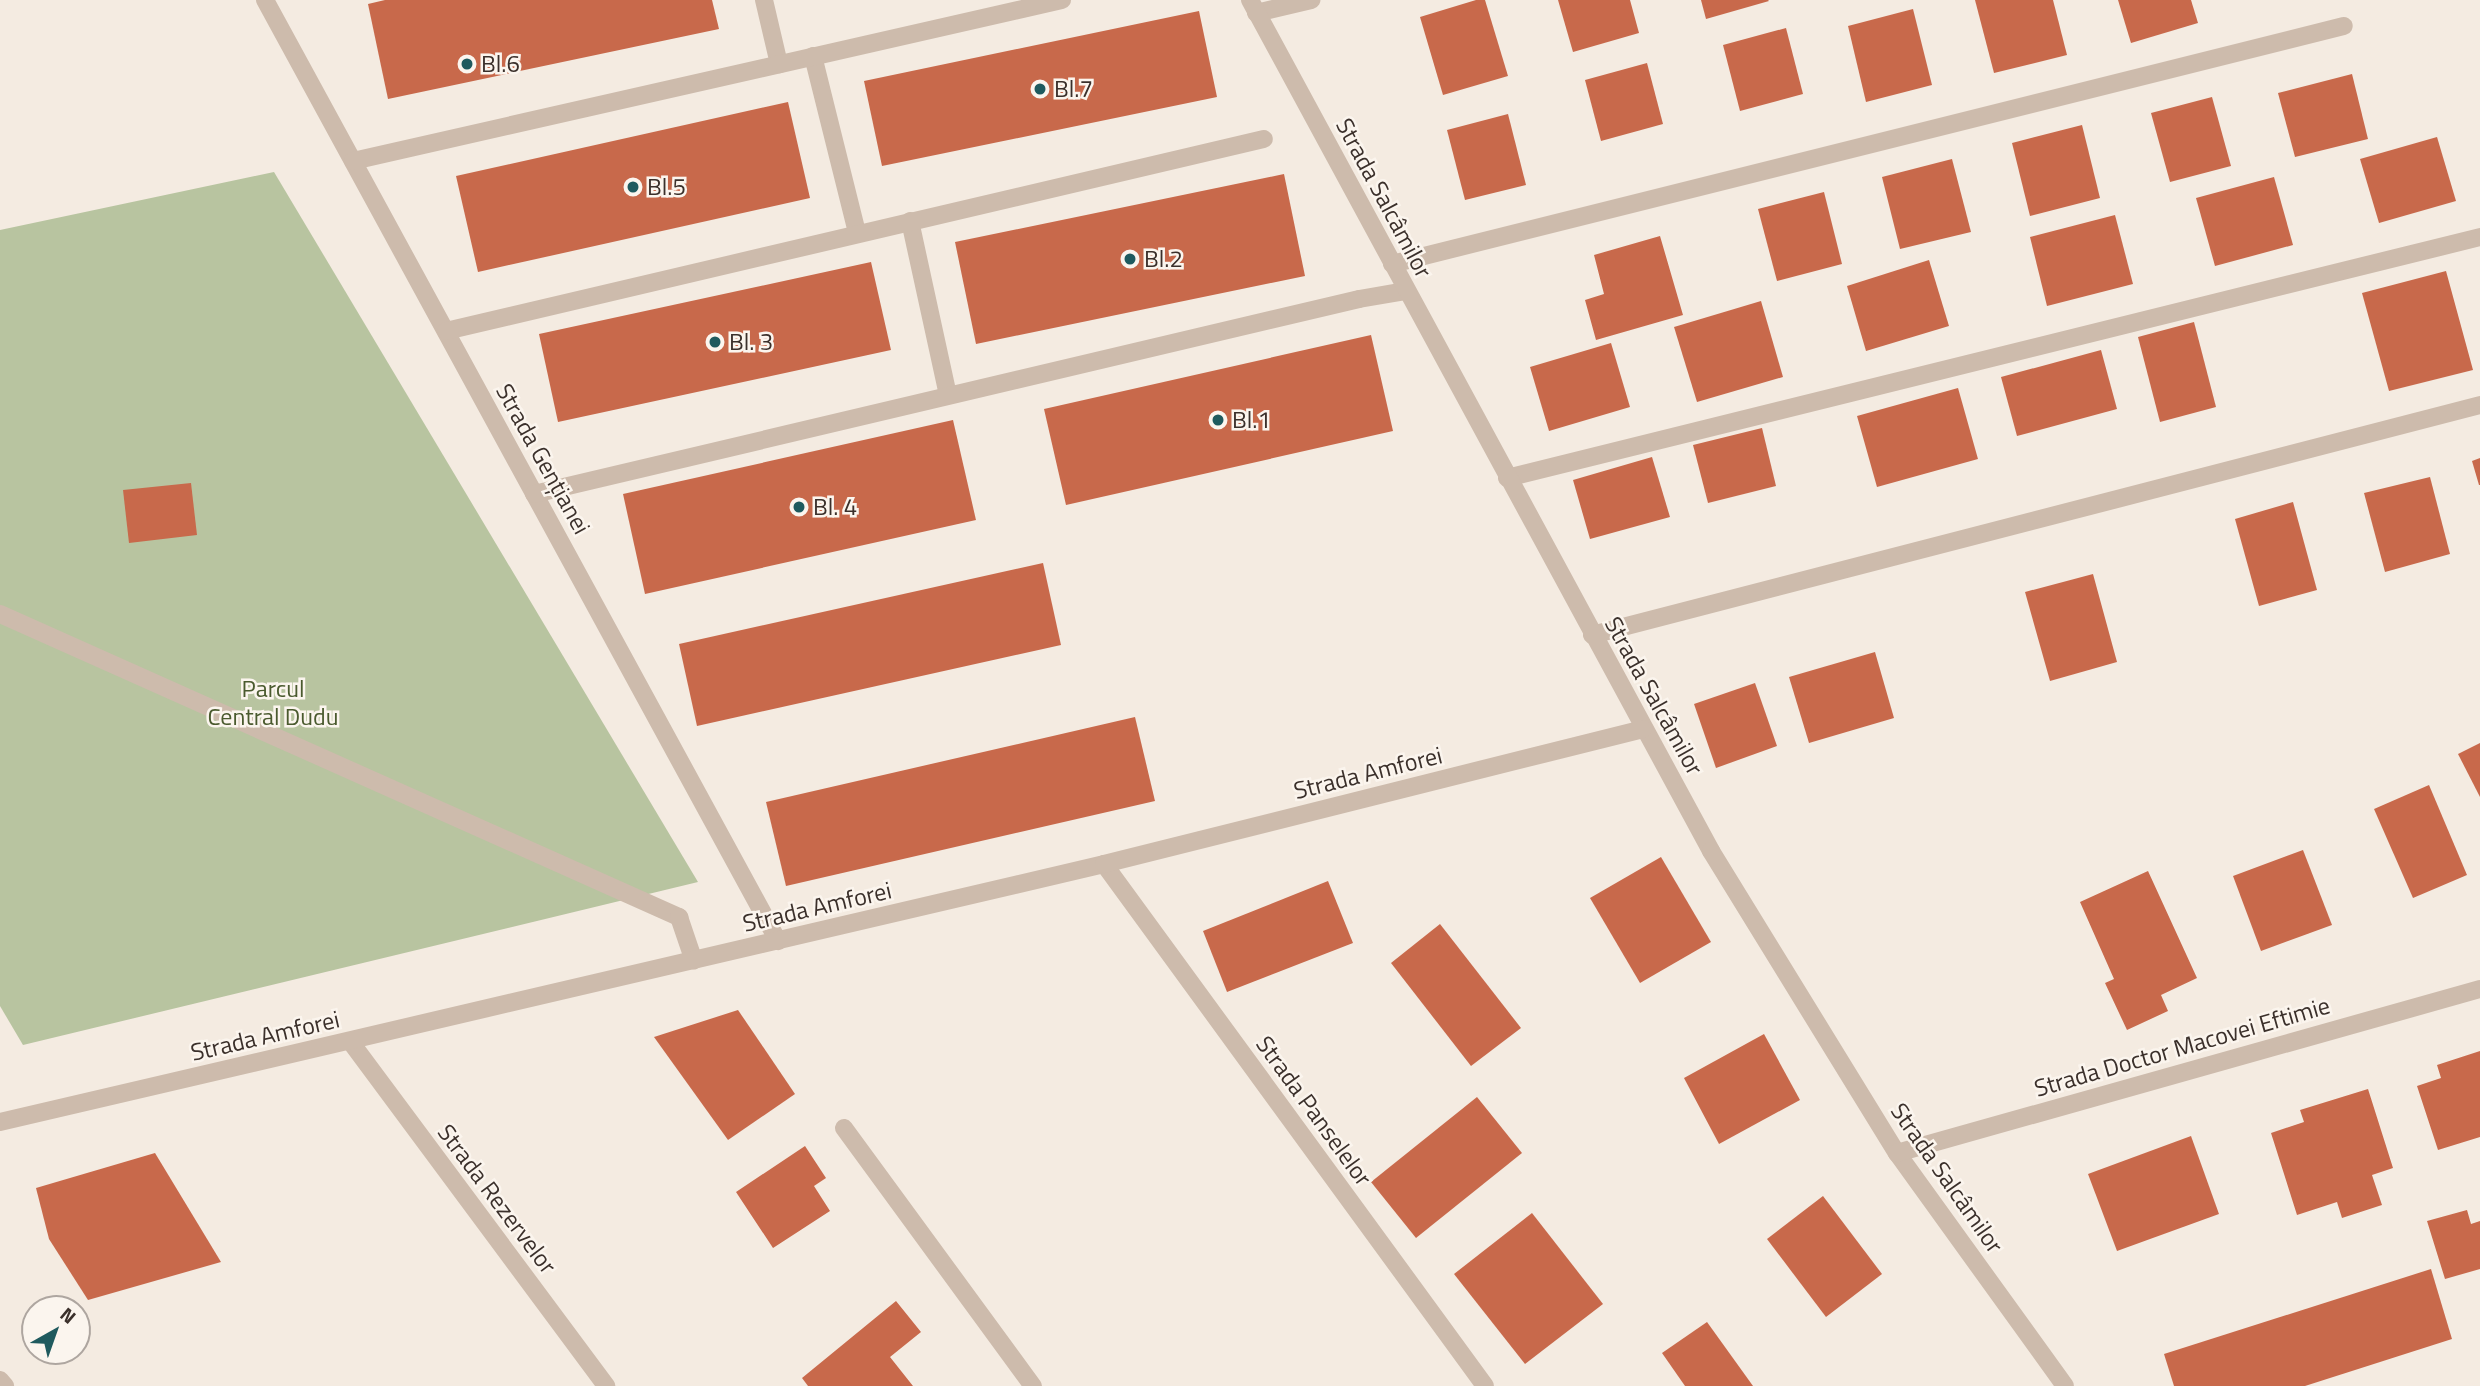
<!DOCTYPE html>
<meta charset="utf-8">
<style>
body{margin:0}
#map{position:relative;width:2480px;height:1386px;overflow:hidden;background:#f4ebe1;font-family:"Titillium Web",sans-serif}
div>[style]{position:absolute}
.green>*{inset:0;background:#b8c4a0}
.building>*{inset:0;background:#c8694b}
.pedestrian>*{height:18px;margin:-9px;padding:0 9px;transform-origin:9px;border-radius:9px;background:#cdbbac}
.minor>*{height:18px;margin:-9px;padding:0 9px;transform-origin:9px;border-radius:9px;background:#cdbbac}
.tertiary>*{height:18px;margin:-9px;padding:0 9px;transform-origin:9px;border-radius:9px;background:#cdbbac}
.dots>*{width:19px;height:19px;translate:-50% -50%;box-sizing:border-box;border:4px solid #fbf5ee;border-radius:50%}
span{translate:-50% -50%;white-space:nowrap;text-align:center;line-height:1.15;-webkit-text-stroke:5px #fbf5ee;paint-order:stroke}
.poi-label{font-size:24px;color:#3b302b}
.left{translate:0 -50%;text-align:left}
.street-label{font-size:24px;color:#3b302b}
.park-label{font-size:24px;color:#4a5a2e}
.north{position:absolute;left:21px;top:1295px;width:70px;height:70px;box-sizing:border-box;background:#fbf5ee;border:2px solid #aea6a0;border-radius:50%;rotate:40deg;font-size:19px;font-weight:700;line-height:28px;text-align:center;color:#3b302b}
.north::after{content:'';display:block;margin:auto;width:24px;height:32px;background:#1f5a5e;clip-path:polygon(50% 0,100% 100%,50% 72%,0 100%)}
</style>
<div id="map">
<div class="green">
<div style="clip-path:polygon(274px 172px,698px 882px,23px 1045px,0 1006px,0 230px)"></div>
</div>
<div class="building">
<div style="clip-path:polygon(385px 0,712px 0,719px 29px,388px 99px,368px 4px)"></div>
<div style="clip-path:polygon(1476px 0,1485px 0,1508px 76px,1443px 95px,1420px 17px)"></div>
<div style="clip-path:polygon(1558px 0,1630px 0,1639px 33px,1573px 52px)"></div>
<div style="clip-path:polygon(1701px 0,1768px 0,1769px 1px,1706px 19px)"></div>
<div style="clip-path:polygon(1975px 0,2053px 0,2067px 55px,1994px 73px)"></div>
<div style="clip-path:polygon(2118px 0,2191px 0,2198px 23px,2131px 43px)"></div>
<div style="clip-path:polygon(1913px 9px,1932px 85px,1866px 102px,1848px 26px)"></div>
<div style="clip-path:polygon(1199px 11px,1217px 97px,882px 166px,864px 81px)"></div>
<div style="clip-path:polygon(1786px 28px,1803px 94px,1740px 111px,1723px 45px)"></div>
<div style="clip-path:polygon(1647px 63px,1663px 124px,1601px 141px,1585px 80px)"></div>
<div style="clip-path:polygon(2352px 74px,2368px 139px,2295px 157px,2278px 93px)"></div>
<div style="clip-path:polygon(2212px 97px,2231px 166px,2170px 182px,2151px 113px)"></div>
<div style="clip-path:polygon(788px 102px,810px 198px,478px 272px,456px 176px)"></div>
<div style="clip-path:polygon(1508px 114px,1526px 185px,1465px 200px,1447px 130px)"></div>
<div style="clip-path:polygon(2082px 125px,2100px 198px,2030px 216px,2012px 143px)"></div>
<div style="clip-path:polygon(2437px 137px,2456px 201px,2379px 223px,2360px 159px)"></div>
<div style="clip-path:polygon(1952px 159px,1971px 232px,1900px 249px,1882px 177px)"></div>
<div style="clip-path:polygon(1284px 174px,1305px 276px,976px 344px,955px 242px)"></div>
<div style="clip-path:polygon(2274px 177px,2293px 245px,2215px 266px,2196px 198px)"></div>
<div style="clip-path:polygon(1824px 192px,1842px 264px,1777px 281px,1758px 209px)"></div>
<div style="clip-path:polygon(2115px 215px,2133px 284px,2047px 306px,2030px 237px)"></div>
<div style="clip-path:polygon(1660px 236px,1683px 315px,1596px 340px,1585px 300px,1604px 294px,1594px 255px)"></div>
<div style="clip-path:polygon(1929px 260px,1949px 326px,1866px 351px,1847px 286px)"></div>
<div style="clip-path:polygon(871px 262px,891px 350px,558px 422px,539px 334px)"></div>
<div style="clip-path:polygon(2446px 271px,2473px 370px,2389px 391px,2362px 293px)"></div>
<div style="clip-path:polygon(1761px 301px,1783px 377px,1697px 402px,1674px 327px)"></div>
<div style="clip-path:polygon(2194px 322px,2216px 407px,2160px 422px,2138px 337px)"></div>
<div style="clip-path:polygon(1371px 335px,1393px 431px,1066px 505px,1044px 409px)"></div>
<div style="clip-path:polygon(1611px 343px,1630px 407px,1549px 431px,1530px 367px)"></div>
<div style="clip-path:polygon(2101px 350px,2117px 409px,2017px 436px,2001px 377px)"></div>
<div style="clip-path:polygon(1958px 388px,1978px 459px,1877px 487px,1857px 416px)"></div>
<div style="clip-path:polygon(953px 420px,976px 520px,645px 594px,623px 494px)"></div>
<div style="clip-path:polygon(1762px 428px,1776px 486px,1708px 503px,1693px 445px)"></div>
<div style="clip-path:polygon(1652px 457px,1670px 517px,1590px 539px,1573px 480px)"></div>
<div style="clip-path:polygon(2480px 458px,2480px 485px,2479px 485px,2472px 461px)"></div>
<div style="clip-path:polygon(2430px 477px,2450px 554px,2385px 572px,2364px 493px)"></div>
<div style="clip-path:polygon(191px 483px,197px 535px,129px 543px,123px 490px)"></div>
<div style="clip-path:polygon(2293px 502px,2317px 590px,2259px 606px,2235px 519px)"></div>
<div style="clip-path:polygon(1043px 563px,1061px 645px,697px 726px,679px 644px)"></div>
<div style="clip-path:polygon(2093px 574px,2117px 662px,2050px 681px,2025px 592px)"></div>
<div style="clip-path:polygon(1875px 652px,1894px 718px,1809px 743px,1789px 677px)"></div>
<div style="clip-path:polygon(1755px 683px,1777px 746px,1716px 768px,1694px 704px)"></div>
<div style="clip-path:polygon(1135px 717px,1155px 801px,786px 886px,766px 802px)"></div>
<div style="clip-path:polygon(2480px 743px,2480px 797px,2458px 754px)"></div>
<div style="clip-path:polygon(2429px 785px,2467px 875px,2413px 898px,2374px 809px)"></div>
<div style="clip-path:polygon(2303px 850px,2332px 925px,2261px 951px,2233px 876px)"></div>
<div style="clip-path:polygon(1661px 857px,1711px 942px,1640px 983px,1590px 898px)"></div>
<div style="clip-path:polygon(2148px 871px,2197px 978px,2161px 995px,2168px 1011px,2127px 1030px,2105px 983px,2114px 979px,2080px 902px)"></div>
<div style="clip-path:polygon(1328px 881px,1353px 943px,1227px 992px,1203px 931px)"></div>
<div style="clip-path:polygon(1440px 924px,1521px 1028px,1471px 1066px,1391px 963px)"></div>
<div style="clip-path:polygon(738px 1010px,795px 1094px,728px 1140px,654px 1037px)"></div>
<div style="clip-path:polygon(1764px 1034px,1800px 1100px,1719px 1144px,1684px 1078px)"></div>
<div style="clip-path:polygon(2480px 1051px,2480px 1137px,2438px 1150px,2417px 1086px,2441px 1078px,2437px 1065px)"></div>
<div style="clip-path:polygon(2368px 1089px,2393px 1168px,2372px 1175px,2382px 1205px,2342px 1218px,2337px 1202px,2297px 1215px,2271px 1133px,2304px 1122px,2300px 1110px)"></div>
<div style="clip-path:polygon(1477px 1097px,1522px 1153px,1416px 1238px,1371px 1182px)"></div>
<div style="clip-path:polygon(2191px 1136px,2219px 1214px,2117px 1251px,2088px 1174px)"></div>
<div style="clip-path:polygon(805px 1146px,826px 1178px,814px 1186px,830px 1211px,773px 1248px,736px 1192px)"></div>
<div style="clip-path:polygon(155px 1153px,221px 1262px,88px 1300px,49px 1239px,36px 1188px)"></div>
<div style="clip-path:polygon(1823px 1196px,1882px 1274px,1826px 1317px,1767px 1239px)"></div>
<div style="clip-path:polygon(2467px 1210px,2471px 1224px,2480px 1221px,2480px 1269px,2445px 1279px,2427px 1221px)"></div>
<div style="clip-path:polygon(1532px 1213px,1603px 1304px,1525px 1364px,1454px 1274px)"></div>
<div style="clip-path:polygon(2431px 1269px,2452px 1339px,2305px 1386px,2174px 1386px,2164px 1354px)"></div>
<div style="clip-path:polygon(896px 1301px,921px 1332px,890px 1357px,913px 1386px,808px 1386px,802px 1378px)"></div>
<div style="clip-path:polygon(1707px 1322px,1753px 1386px,1685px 1386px,1662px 1353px)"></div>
</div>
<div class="pedestrian">
<div style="left:0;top:614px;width:744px;rotate:24.05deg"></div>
<div style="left:679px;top:917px;width:46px;rotate:71.2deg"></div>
</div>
<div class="minor">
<div style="left:265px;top:0;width:1072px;rotate:61.4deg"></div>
<div style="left:764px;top:0;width:66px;rotate:76.8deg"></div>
<div style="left:1256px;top:13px;width:57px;rotate:-13.3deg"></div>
<div style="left:813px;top:56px;width:182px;rotate:76deg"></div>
<div style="left:353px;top:161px;width:727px;rotate:-12.79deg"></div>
<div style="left:910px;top:221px;width:178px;rotate:77.7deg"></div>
<div style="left:1392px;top:264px;width:981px;rotate:-14.04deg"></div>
<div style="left:446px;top:331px;width:840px;rotate:-13.21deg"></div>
<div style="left:1507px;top:478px;width:1002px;rotate:-13.91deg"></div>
<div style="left:534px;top:494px;width:848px;rotate:-13.3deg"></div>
<div style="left:1359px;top:299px;width:48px;rotate:-9.7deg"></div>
<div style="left:1592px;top:635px;width:917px;rotate:-14.52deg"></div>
<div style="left:1104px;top:864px;width:646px;rotate:53.87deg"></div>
<div style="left:350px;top:1041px;width:430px;rotate:53.4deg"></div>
<div style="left:844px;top:1128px;width:320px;rotate:53.8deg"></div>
<div style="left:1897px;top:1153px;width:287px;rotate:54.2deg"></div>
</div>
<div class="tertiary">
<div style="left:1250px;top:0;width:968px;rotate:61.55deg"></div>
<div style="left:1711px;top:851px;width:355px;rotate:58.4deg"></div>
<div style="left:1897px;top:1153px;width:606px;rotate:-15.71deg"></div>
<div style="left:0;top:1122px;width:1134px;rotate:-13.15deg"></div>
<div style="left:1104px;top:864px;width:556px;rotate:-14.06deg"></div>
<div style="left:0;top:1380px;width:8px;rotate:50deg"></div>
</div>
<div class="dots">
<div style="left:467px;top:64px;background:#1f5a5e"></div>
<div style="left:1040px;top:89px;background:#1f5a5e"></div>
<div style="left:633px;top:187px;background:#1f5a5e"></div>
<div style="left:1130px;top:259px;background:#1f5a5e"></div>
<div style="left:715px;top:342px;background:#1f5a5e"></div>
<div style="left:1218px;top:420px;background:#1f5a5e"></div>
<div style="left:799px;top:507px;background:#1f5a5e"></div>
</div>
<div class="poi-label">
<span class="left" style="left:481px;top:64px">Bl.6</span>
<span class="left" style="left:1054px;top:89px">Bl.7</span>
<span class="left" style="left:647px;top:187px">Bl.5</span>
<span class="left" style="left:1144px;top:259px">Bl.2</span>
<span class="left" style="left:729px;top:342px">Bl. 3</span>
<span class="left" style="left:1232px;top:420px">Bl.1</span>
<span class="left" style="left:813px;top:507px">Bl. 4</span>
</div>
<div class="street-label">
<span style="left:1384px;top:198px;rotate:62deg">Strada Salcâmilor</span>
<span style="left:543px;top:459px;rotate:61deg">Strada Gențianei</span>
<span style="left:1654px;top:696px;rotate:61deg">Strada Salcâmilor</span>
<span style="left:1368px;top:773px;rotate:-14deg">Strada Amforei</span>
<span style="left:817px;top:907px;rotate:-13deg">Strada Amforei</span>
<span style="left:265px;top:1036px;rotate:-13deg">Strada Amforei</span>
<span style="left:2182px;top:1047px;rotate:-16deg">Strada Doctor Macovei Eftimie</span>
<span style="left:1314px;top:1111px;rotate:54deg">Strada Panselelor</span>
<span style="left:1947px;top:1178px;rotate:55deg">Strada Salcâmilor</span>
<span style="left:497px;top:1199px;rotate:53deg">Strada Rezervelor</span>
</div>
<div class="park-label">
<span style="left:273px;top:703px">Parcul<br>Central Dudu</span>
</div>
<div class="north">N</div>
</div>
